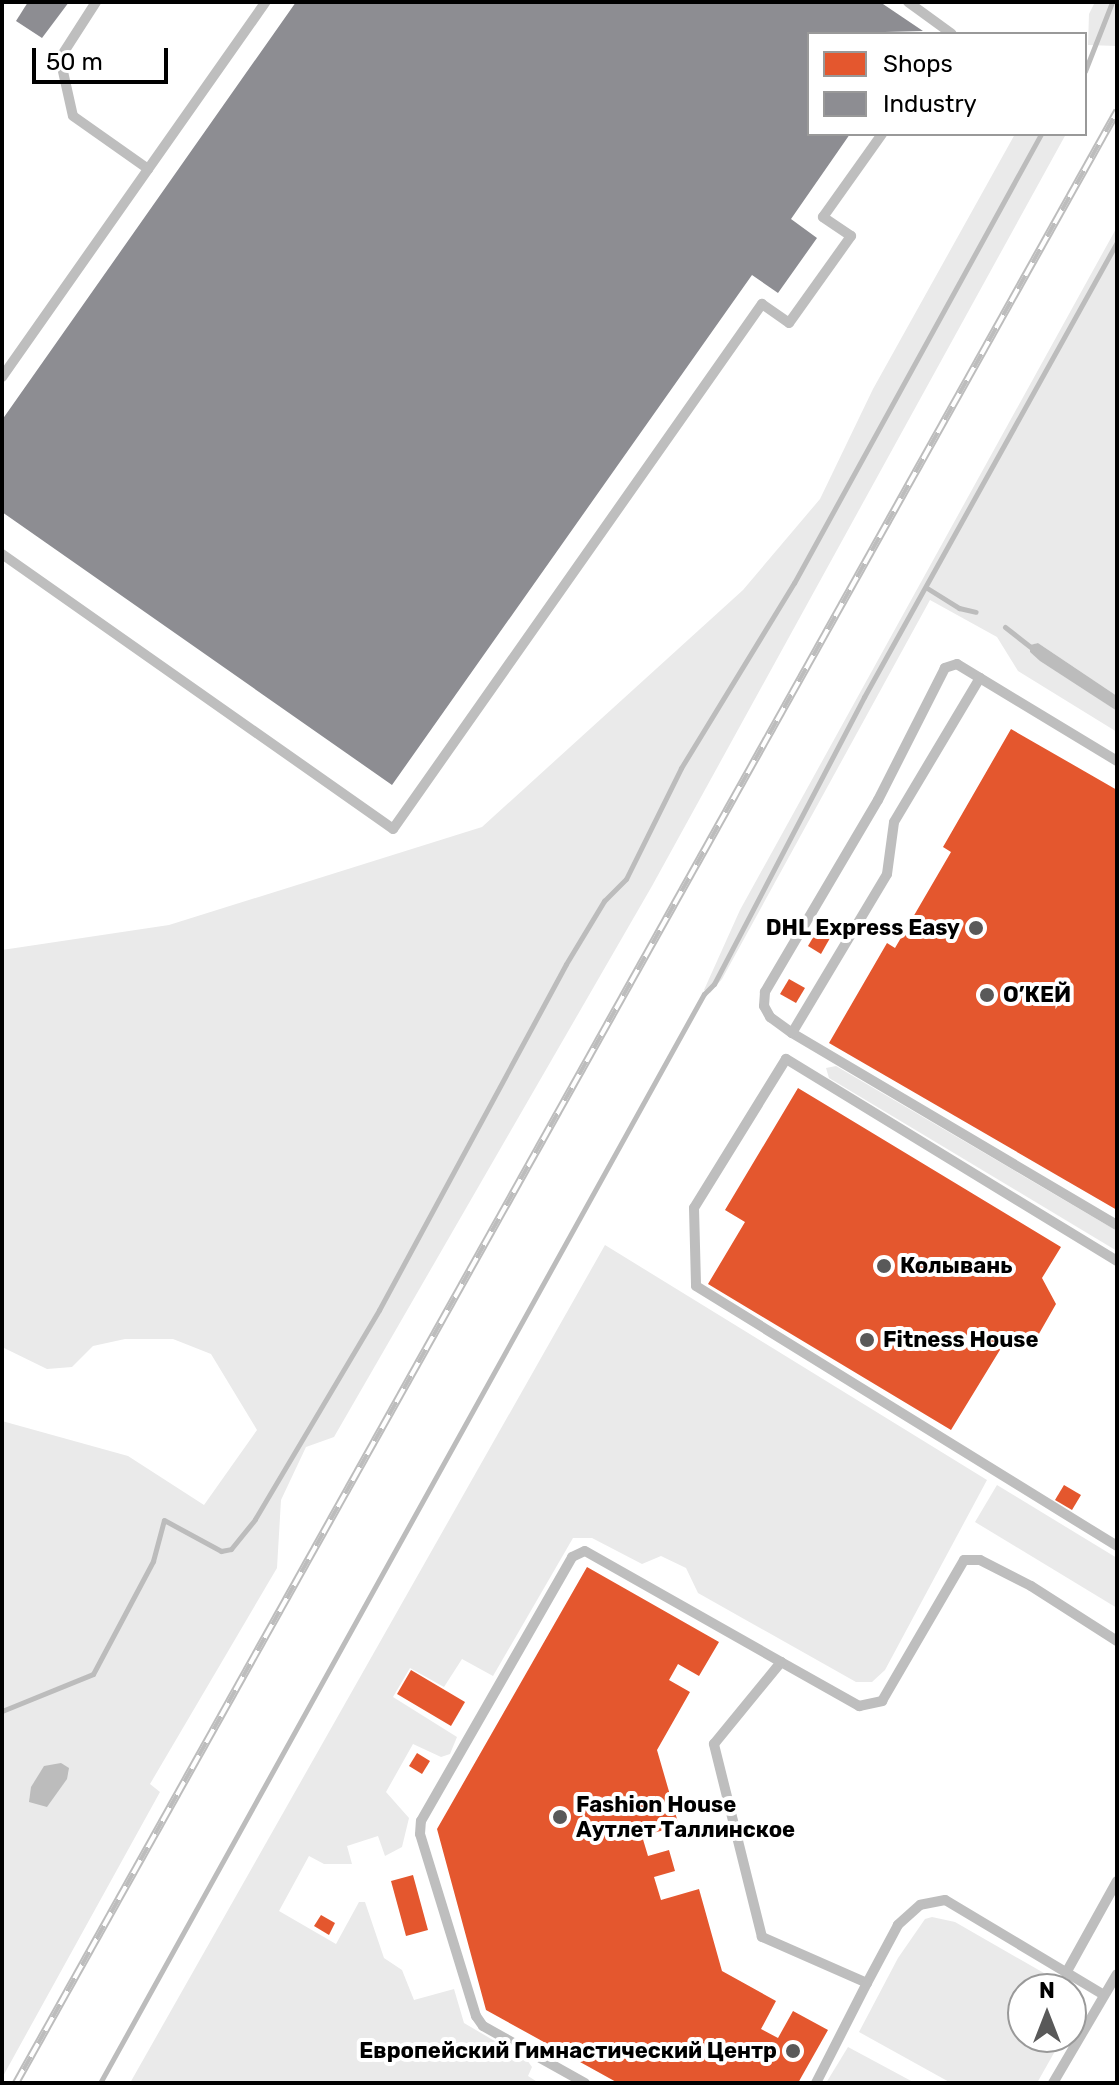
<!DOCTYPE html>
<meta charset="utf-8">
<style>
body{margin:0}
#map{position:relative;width:1119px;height:2085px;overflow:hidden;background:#fff;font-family:Rubik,sans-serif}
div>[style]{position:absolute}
.green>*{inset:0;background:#eaeaea}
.water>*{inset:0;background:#bcbcbc}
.shops>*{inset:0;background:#e4572e}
.industry>*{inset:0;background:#8d8d92}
.stream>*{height:5px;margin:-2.5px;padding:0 2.5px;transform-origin:2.5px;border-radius:2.5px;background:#bcbcbc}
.service>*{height:10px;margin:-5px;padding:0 5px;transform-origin:5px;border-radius:5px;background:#bebebe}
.rail>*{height:8px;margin-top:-4px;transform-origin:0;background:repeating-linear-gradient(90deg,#fff 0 15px,#bdbdbd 0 30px);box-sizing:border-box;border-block:2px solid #bdbdbd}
.dots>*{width:22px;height:22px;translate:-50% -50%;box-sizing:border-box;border:4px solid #fff;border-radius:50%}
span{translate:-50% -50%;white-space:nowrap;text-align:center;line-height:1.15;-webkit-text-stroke:8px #fff;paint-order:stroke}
.poi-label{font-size:22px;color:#000;font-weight:700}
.right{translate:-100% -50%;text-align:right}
.left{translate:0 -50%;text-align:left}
.frame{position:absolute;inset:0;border:4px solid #000;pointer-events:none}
.legend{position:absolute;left:807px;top:32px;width:280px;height:104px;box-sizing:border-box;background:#fff;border:2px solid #999;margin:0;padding:10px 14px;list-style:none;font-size:24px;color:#000}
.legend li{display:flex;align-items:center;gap:16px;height:40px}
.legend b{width:40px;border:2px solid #999}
.north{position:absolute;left:1007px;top:1973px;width:80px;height:80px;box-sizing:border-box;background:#fff;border:2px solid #999;border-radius:50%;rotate:0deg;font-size:22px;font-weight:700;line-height:32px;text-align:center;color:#000}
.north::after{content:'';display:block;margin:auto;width:28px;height:36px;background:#595959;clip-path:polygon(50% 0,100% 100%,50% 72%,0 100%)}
.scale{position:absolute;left:32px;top:48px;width:136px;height:36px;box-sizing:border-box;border:4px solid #000;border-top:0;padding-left:10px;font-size:24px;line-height:28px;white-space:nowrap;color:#000;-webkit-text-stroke:6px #fff;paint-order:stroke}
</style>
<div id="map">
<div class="green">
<div style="clip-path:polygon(1095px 2px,1117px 2px,1117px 46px,1088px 45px,1089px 14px)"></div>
<div style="clip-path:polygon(1015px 134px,1066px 134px,652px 886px,334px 1437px,306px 1447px,281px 1500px,277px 1568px,150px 1784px,160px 1792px,2px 2078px,2px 1421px,128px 1456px,204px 1505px,257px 1430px,211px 1354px,173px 1339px,125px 1339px,93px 1346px,72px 1367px,47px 1369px,2px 1347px,2px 950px,169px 925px,482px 827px,743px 590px,820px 499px,873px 389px)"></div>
<div style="clip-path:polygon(1117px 227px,1117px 696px,1038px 643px,1031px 645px,1030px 652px,1117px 711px,1117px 732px,1018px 671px,997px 637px,930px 600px,722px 979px,710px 993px,704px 990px,740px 910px)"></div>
<div style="clip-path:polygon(836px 1066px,1117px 1231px,1117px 1251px,829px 1078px,826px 1068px)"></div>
<div style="clip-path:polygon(605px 1245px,987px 1480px,885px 1670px,872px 1682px,856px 1682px,698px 1593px,686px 1568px,661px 1556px,642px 1564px,592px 1538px,573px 1538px,493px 1676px,462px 1659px,444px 1687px,410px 1668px,393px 1697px,457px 1737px,450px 1754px,441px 1757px,413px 1744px,386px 1792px,409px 1818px,402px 1847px,385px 1856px,378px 1836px,347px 1846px,352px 1864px,324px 1864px,309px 1856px,279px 1911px,336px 1944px,359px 1902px,365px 1902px,384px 1958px,402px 1970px,414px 2000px,454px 1989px,464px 2023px,527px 2060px,532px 2067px,528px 2076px,539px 2083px,130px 2083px)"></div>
<div style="clip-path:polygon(997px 1485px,1117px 1558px,1117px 1608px,975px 1522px)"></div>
<div style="clip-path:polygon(932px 1917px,955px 1922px,1077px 1992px,1083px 2001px,1071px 2023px,1071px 1989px,1023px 1989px,1023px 2037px,1063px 2037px,1037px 2083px,951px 2083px,859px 2032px,898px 1958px,925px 1919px)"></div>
<div style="clip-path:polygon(848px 2047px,915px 2083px,826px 2083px)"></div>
</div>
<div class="water">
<div style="clip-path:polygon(1038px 643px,1117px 696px,1117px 711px,1040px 661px,1030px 652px,1030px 645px)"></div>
<div style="clip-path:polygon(61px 1763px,69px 1768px,67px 1779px,47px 1807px,29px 1802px,31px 1787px,44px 1766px)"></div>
</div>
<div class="shops">
<div style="clip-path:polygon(1011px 729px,1117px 790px,1117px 1210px,829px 1043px,887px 943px,895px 948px,951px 852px,943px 847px)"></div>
<div style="clip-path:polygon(821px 924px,834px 931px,821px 954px,808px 946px)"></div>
<div style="clip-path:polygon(789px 979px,805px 988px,796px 1003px,780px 994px)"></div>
<div style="clip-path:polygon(798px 1088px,1061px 1247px,1042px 1278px,1056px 1304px,1036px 1339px,1006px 1340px,951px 1430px,708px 1284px,745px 1222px,725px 1210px)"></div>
<div style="clip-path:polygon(1064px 1485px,1081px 1495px,1072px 1510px,1055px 1500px)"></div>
<div style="clip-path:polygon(587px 1567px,719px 1642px,699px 1676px,678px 1664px,669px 1680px,690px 1692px,657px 1750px,679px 1826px,642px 1836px,648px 1856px,669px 1850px,675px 1871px,654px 1877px,661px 1900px,699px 1889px,722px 1971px,776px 2001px,761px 2029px,778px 2038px,793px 2011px,828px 2030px,798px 2083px,618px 2083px,486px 2010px,437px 1829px)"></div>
<div style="clip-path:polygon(411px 1670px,465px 1702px,451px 1726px,397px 1694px)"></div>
<div style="clip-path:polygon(417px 1753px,430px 1761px,422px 1774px,409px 1766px)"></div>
<div style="clip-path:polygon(413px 1875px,428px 1930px,406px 1936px,391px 1881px)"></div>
<div style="clip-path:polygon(321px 1915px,335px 1923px,329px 1935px,314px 1926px)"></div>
</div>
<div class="industry">
<div style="clip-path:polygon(28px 2px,69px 2px,42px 38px,16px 21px)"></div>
<div style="clip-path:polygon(296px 2px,880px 2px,923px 31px,809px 34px,809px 134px,850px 134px,791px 219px,817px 238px,778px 293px,752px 275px,392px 785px,2px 512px,2px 420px)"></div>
</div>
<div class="stream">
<div style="left:1085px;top:71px;width:74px;rotate:-68.6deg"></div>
<div style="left:927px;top:588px;width:38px;rotate:32deg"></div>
<div style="left:959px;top:608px;width:17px;rotate:13deg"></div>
<div style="left:1005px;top:627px;width:36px;rotate:38deg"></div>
<div style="left:2px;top:1711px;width:98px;rotate:-22.1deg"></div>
<div style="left:93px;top:1674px;width:128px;rotate:-62deg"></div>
<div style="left:153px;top:1561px;width:42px;rotate:-75deg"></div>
<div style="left:164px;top:1520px;width:65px;rotate:28.5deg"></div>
<div style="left:221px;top:1551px;width:10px;rotate:-11deg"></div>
<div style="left:231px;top:1549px;width:38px;rotate:-51deg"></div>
<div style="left:255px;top:1519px;width:243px;rotate:-59.3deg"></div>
<div style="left:379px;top:1310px;width:393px;rotate:-61.6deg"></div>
<div style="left:566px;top:964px;width:74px;rotate:-58.9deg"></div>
<div style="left:604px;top:901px;width:31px;rotate:-45deg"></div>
<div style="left:626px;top:879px;width:124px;rotate:-63.6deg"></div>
<div style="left:681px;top:768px;width:217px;rotate:-58.6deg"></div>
<div style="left:794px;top:583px;width:512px;rotate:-61.18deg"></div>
<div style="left:100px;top:2083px;width:1245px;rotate:-60.99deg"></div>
<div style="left:704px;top:994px;width:14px;rotate:-45deg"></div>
<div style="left:714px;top:984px;width:324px;rotate:-62.4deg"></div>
<div style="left:864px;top:697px;width:521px;rotate:-60.92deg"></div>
</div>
<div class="service">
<div style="left:96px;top:2px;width:67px;rotate:122.7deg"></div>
<div style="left:60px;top:58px;width:59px;rotate:77.4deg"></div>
<div style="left:73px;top:116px;width:92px;rotate:35.2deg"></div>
<div style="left:908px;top:2px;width:54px;rotate:36deg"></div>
<div style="left:2px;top:377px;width:459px;rotate:-54.9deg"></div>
<div style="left:2px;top:554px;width:478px;rotate:35.1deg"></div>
<div style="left:393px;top:829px;width:642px;rotate:-54.9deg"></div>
<div style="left:762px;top:304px;width:33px;rotate:35deg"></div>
<div style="left:789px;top:323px;width:107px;rotate:-54.5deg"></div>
<div style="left:851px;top:236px;width:34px;rotate:-146deg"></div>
<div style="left:823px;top:217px;width:102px;rotate:-54.6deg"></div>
<div style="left:1117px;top:761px;width:187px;rotate:-148.8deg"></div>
<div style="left:957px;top:664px;width:13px;rotate:162deg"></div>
<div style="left:945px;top:668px;width:148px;rotate:116.9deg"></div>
<div style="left:878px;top:800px;width:223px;rotate:120.5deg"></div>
<div style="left:765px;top:992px;width:14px;rotate:94deg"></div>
<div style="left:764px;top:1006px;width:13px;rotate:61deg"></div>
<div style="left:770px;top:1017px;width:27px;rotate:36deg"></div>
<div style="left:792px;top:1033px;width:377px;rotate:30.6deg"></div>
<div style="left:792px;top:1033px;width:185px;rotate:-59.1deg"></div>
<div style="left:887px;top:874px;width:52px;rotate:-82.3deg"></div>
<div style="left:894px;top:822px;width:168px;rotate:-59.2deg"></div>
<div style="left:1117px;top:1261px;width:388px;rotate:-148.6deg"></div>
<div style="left:786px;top:1059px;width:175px;rotate:121.7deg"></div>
<div style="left:694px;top:1208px;width:78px;rotate:88.5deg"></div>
<div style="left:696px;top:1286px;width:495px;rotate:31.7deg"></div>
<div style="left:1066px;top:1973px;width:105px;rotate:-61deg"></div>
<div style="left:1104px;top:1995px;width:185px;rotate:-149.1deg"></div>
<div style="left:945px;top:1900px;width:25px;rotate:169deg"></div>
<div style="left:920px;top:1905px;width:30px;rotate:138deg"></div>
<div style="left:898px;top:1925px;width:66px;rotate:118.1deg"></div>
<div style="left:867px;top:1983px;width:115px;rotate:-156.3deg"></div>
<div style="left:762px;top:1937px;width:199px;rotate:-104deg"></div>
<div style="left:714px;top:1744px;width:106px;rotate:-50.7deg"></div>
<div style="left:781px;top:1662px;width:90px;rotate:29.4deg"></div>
<div style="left:859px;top:1706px;width:24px;rotate:-12deg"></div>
<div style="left:882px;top:1701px;width:163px;rotate:-59.8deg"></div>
<div style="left:964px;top:1560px;width:16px"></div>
<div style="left:980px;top:1560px;width:57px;rotate:27deg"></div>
<div style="left:1031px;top:1586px;width:102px;rotate:32.6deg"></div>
<div style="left:585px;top:2083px;width:117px;rotate:-150.8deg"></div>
<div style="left:483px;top:2026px;width:12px;rotate:-125deg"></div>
<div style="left:476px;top:2016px;width:190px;rotate:-107.1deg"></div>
<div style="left:420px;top:1834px;width:13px;rotate:-86deg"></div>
<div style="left:421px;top:1821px;width:304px;rotate:-60.2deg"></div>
<div style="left:572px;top:1557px;width:14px;rotate:-25deg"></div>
<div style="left:585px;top:1551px;width:225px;rotate:29.5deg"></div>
<div style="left:816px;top:2083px;width:112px;rotate:-63deg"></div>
<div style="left:1053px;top:2083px;width:126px;rotate:-59.6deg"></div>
</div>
<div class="rail">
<div style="left:16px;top:2083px;width:2259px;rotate:-60.82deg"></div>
</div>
<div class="dots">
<div style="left:976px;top:928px;background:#595959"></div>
<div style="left:987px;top:995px;background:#595959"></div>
<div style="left:884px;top:1266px;background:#595959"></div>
<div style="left:867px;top:1340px;background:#595959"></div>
<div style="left:560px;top:1817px;background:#595959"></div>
<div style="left:793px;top:2051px;background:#595959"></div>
</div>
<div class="poi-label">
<span class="right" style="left:960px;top:928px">DHL Express Easy</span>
<span class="left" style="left:1003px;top:995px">О’КЕЙ</span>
<span class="left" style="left:900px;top:1266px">Колывань</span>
<span class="left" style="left:883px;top:1340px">Fitness House</span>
<span class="left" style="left:576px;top:1817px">Fashion House<br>Аутлет Таллинское</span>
<span class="right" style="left:777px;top:2051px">Европейский Гимнастический Центр</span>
</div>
<div class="frame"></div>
<ul class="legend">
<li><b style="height:22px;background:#e4572e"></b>Shops</li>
<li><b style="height:22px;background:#8d8d92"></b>Industry</li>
</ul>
<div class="north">N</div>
<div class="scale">50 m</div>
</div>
